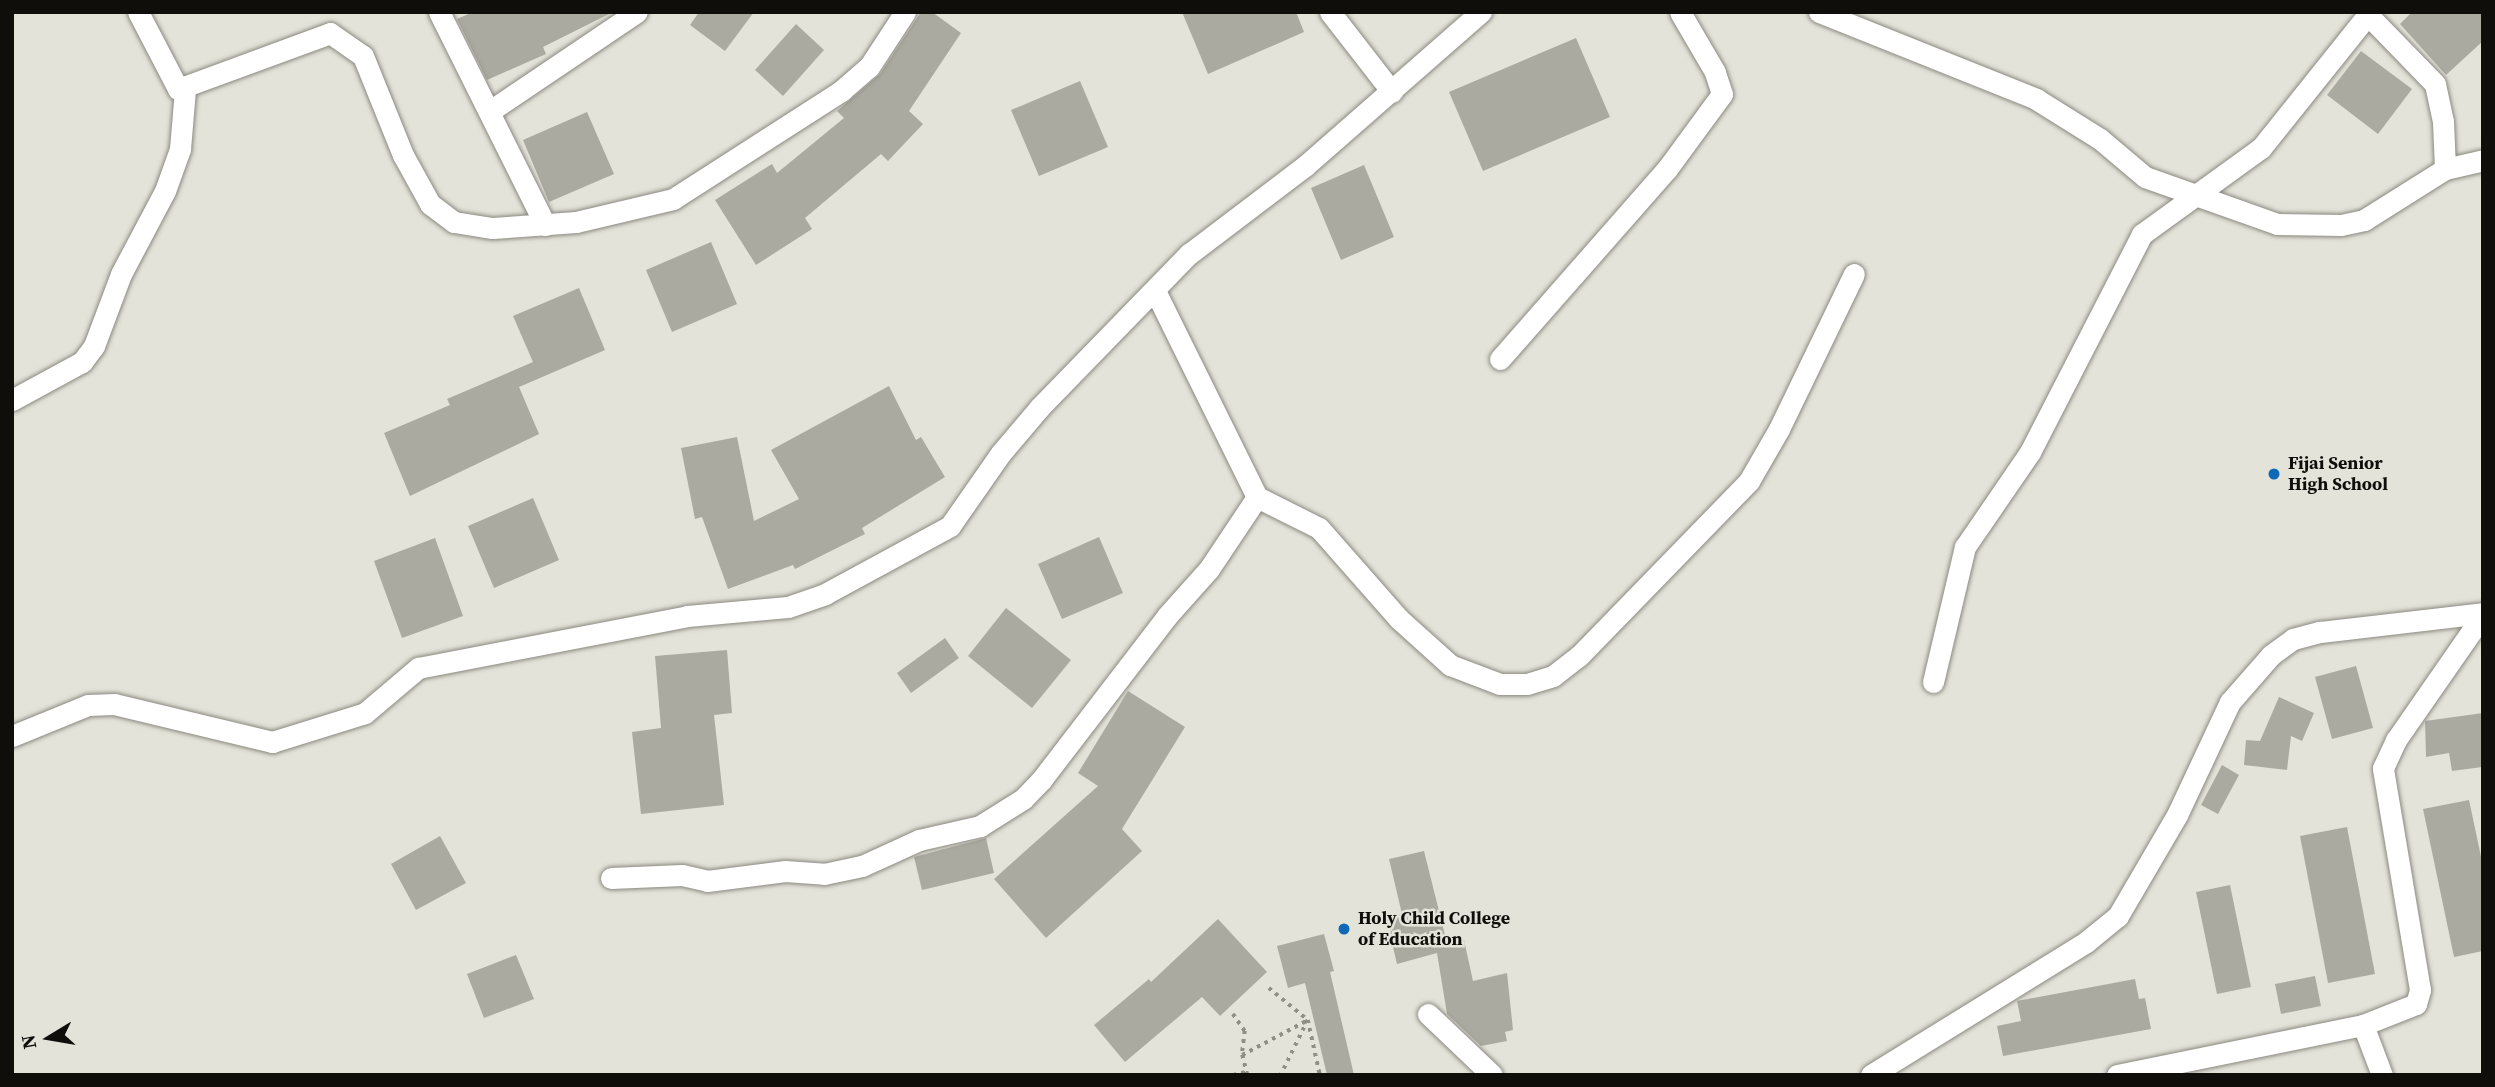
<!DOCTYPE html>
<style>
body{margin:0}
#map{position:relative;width:2495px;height:1087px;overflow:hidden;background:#e4e3d9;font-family:"Source Serif 4",serif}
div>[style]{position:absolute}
.building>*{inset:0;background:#abaaa1}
.path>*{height:3.5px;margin-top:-1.75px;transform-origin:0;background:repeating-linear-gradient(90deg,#908f87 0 3.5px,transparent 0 8.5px)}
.roads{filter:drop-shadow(0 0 2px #8a8980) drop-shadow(0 0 2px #8a8980)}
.minor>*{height:21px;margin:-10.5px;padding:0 10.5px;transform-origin:10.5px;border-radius:10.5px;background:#fff}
.dots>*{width:19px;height:19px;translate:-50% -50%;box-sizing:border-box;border:4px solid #e4e3d9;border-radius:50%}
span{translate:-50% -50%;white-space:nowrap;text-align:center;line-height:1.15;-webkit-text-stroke:5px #e4e3d9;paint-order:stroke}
.poi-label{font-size:18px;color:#0f0e0b;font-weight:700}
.left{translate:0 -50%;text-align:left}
.frame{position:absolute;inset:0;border:14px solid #0f0e0b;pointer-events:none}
.north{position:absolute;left:14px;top:1003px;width:70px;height:70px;-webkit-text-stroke:5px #e4e3d9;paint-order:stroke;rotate:259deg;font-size:19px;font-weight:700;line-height:28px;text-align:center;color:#0f0e0b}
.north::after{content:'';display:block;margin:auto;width:24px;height:32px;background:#0f0e0b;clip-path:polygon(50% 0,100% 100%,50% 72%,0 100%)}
</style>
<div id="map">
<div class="building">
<div style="clip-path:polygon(473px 12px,613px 12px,543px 47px,546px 54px,487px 80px,457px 19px)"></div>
<div style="clip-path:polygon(699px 12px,754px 12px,725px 51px,690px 25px)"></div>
<div style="clip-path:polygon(921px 12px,932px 12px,961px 33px,909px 111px,923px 124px,888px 161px,881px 154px,805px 218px,812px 229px,756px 265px,715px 200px,772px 164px,777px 173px,844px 118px,837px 111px,880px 74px)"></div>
<div style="clip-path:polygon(1182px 12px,1296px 12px,1304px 32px,1208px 74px)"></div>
<div style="clip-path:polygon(2412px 12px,2483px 12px,2483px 41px,2446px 75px,2400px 24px)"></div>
<div style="clip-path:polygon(796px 24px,824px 50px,783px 96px,755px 70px)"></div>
<div style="clip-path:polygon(1576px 38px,1610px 117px,1483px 171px,1449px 92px)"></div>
<div style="clip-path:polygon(2361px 51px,2412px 89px,2378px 134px,2327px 95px)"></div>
<div style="clip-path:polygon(1080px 81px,1108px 147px,1039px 176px,1011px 110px)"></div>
<div style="clip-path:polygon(587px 112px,614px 174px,549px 202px,523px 140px)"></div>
<div style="clip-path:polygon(1364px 165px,1394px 237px,1341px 260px,1311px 188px)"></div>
<div style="clip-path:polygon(711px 242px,737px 304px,672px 332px,646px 270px)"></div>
<div style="clip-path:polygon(579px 288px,605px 350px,519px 387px,539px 434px,410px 496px,384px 433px,450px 405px,447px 399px,533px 362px,513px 316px)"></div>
<div style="clip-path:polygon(889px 386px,916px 440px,921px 437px,945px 477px,862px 528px,865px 534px,795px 569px,793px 565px,728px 589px,702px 517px,695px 519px,681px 448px,737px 437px,754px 521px,799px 499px,771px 450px)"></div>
<div style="clip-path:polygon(533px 498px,559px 560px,494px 588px,468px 526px)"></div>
<div style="clip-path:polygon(1099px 537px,1123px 593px,1062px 619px,1038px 564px)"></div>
<div style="clip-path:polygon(435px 538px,463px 616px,402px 638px,374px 561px)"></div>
<div style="clip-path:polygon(1006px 608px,1071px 660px,1032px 708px,968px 656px)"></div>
<div style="clip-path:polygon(945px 638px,959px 658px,911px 693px,897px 673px)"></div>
<div style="clip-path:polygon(727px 650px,732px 713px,714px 715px,724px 805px,641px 814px,632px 732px,661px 728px,655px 656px)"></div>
<div style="clip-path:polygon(2356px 666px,2373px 728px,2332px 739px,2315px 677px)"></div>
<div style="clip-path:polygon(1128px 691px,1185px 727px,1122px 829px,1142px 851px,1046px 938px,994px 879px,1098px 786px,1078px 773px)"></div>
<div style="clip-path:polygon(2279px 697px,2314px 713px,2302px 741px,2291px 736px,2287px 770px,2244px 765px,2246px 740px,2260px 741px)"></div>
<div style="clip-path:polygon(2483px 713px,2482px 767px,2452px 771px,2449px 753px,2426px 757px,2425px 721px)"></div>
<div style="clip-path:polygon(2222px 765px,2239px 775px,2218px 814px,2201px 805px)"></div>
<div style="clip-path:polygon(2469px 800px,2483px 866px,2483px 951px,2454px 957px,2423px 809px)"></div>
<div style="clip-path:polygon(2347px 827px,2375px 974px,2328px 983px,2300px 836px)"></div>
<div style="clip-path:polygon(440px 836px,466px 883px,416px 910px,391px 864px)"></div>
<div style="clip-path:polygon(986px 838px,994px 873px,922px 890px,914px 857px)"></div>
<div style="clip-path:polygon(1424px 851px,1447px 943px,1464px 940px,1473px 981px,1507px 973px,1513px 1030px,1505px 1032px,1507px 1041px,1481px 1046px,1447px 1014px,1437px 953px,1397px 964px,1386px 918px,1402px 914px,1389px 859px)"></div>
<div style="clip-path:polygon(2230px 885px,2251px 987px,2217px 994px,2196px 892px)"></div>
<div style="clip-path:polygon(1218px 919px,1267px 972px,1220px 1016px,1202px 997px,1125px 1062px,1094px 1025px,1149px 979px,1151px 982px)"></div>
<div style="clip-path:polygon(1324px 934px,1334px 971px,1330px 972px,1354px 1075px,1327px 1075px,1305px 983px,1288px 988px,1277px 946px)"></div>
<div style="clip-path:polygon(516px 955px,534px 999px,484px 1018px,467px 974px)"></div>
<div style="clip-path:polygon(2315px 976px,2321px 1006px,2281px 1014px,2275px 984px)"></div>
<div style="clip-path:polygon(2135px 979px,2139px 999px,2145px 998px,2151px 1029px,2003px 1056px,1997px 1026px,2021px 1021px,2017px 1001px)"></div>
</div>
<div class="path">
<div style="left:1269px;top:988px;width:50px;rotate:39.4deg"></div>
<div style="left:1308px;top:1020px;width:61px;rotate:116.1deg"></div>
<div style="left:1233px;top:1014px;width:21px;rotate:55deg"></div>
<div style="left:1245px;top:1031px;width:24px;rotate:97deg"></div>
<div style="left:1233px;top:1075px;width:13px;rotate:-13deg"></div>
<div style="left:1247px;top:1075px;width:21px;rotate:-104deg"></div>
<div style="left:1242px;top:1055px;width:75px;rotate:-27.9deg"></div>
<div style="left:1308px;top:1020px;width:56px;rotate:77.7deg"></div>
</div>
<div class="roads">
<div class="minor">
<div style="left:138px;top:12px;width:87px;rotate:62.5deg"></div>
<div style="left:178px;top:89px;width:162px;rotate:-20.2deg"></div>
<div style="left:330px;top:33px;width:40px;rotate:34.9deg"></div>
<div style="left:363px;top:56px;width:107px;rotate:68deg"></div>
<div style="left:403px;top:155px;width:56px;rotate:61.1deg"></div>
<div style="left:430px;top:204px;width:30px;rotate:37deg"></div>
<div style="left:454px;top:222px;width:39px;rotate:9deg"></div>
<div style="left:493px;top:228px;width:83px;rotate:-4.1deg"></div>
<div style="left:576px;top:222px;width:100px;rotate:-13.3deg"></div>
<div style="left:673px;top:199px;width:200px;rotate:-32.7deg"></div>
<div style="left:841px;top:91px;width:37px;rotate:-41deg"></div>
<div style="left:869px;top:67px;width:66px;rotate:-56.8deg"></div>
<div style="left:439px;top:12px;width:238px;rotate:63.5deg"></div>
<div style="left:1330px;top:12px;width:101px;rotate:52.2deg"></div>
<div style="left:1819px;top:12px;width:234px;rotate:21.8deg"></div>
<div style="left:2036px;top:99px;width:75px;rotate:32deg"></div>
<div style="left:2100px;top:139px;width:59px;rotate:40.2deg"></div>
<div style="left:2145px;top:177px;width:140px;rotate:19.6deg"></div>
<div style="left:2277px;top:224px;width:64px;rotate:0.9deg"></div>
<div style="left:2341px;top:225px;width:24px;rotate:-12deg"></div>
<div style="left:2364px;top:220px;width:96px;rotate:-32.2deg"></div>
<div style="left:2445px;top:169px;width:39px;rotate:-13deg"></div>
<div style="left:2368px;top:15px;width:96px;rotate:45.8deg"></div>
<div style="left:2435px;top:84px;width:38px;rotate:78deg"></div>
<div style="left:2443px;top:121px;width:48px;rotate:87.6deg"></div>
<div style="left:490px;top:111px;width:177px;rotate:-34deg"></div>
<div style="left:1500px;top:359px;width:253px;rotate:-48.7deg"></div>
<div style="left:1667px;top:169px;width:93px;rotate:-53.7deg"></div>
<div style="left:1722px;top:94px;width:23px;rotate:-108deg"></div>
<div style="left:1715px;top:72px;width:69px;rotate:-120.3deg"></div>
<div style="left:12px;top:400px;width:80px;rotate:-28.5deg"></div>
<div style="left:82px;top:362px;width:20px;rotate:-53deg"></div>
<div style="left:94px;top:346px;width:77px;rotate:-69.4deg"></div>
<div style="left:121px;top:274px;width:94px;rotate:-62.1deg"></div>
<div style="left:165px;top:191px;width:45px;rotate:-70.3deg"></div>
<div style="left:180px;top:149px;width:60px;rotate:-85.2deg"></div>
<div style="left:1257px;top:497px;width:69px;rotate:26.6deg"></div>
<div style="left:1319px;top:528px;width:121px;rotate:48.7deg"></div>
<div style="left:1399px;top:619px;width:69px;rotate:42deg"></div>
<div style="left:1450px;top:665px;width:53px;rotate:20.8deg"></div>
<div style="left:1500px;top:684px;width:27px"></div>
<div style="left:1527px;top:684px;width:27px;rotate:-17deg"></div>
<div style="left:1553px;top:676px;width:33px;rotate:-38deg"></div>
<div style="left:1579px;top:656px;width:244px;rotate:-45.8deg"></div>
<div style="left:1749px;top:481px;width:60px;rotate:-60deg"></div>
<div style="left:1779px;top:429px;width:172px;rotate:-64.2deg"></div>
<div style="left:1933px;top:682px;width:139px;rotate:-76.7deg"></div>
<div style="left:1965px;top:547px;width:115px;rotate:-55.6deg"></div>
<div style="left:2030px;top:452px;width:245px;rotate:-62.8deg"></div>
<div style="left:2142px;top:234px;width:147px;rotate:-35.9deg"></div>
<div style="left:2261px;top:148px;width:174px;rotate:-51.3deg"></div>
<div style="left:12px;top:736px;width:82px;rotate:-22.2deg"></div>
<div style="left:88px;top:705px;width:26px;rotate:-2deg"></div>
<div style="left:114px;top:704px;width:163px;rotate:13.5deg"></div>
<div style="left:272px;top:742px;width:97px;rotate:-17.3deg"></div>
<div style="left:365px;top:713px;width:70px;rotate:-40.3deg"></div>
<div style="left:418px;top:668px;width:274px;rotate:-10.9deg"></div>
<div style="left:687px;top:616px;width:101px;rotate:-5.1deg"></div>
<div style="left:788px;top:607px;width:39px;rotate:-19deg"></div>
<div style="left:825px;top:594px;width:142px;rotate:-28.5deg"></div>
<div style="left:950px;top:526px;width:89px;rotate:-55.1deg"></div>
<div style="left:1001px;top:453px;width:60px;rotate:-49.7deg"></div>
<div style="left:1040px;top:407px;width:214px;rotate:-45.8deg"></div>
<div style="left:1189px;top:254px;width:146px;rotate:-37.2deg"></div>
<div style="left:1305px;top:166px;width:234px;rotate:-41.2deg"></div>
<div style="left:611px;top:878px;width:71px;rotate:-2.4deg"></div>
<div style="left:682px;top:875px;width:26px;rotate:13deg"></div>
<div style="left:707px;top:881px;width:79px;rotate:-7.3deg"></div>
<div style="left:785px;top:871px;width:39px;rotate:4deg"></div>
<div style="left:824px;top:874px;width:39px;rotate:-12deg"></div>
<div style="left:862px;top:866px;width:63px;rotate:-24.5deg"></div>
<div style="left:919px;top:840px;width:63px;rotate:-12.9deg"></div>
<div style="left:980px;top:826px;width:51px;rotate:-32.1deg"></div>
<div style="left:1023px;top:799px;width:28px;rotate:-46deg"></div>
<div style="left:1042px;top:779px;width:205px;rotate:-52.5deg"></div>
<div style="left:1167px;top:616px;width:63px;rotate:-48.2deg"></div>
<div style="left:1209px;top:569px;width:87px;rotate:-56.3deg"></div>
<div style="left:1257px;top:497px;width:230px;rotate:-116.3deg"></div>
<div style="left:1428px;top:1014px;width:88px;rotate:43.6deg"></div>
<div style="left:2363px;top:1025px;width:53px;rotate:69.2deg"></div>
<div style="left:1871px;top:1075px;width:253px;rotate:-31.7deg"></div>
<div style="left:2086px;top:942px;width:41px;rotate:-39.1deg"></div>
<div style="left:2118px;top:916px;width:117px;rotate:-59.7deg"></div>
<div style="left:2177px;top:815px;width:125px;rotate:-64.9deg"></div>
<div style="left:2230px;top:702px;width:62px;rotate:-48.9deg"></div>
<div style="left:2271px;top:655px;width:27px;rotate:-36deg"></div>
<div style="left:2293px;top:639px;width:28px;rotate:-15deg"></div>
<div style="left:2320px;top:632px;width:164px;rotate:-6.6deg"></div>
<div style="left:2117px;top:1075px;width:251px;rotate:-11.5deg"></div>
<div style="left:2363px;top:1025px;width:57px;rotate:-21.6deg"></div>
<div style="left:2416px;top:1004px;width:15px;rotate:-74deg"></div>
<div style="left:2420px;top:990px;width:225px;rotate:-99.5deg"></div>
<div style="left:2383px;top:768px;width:31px;rotate:-65deg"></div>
<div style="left:2396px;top:740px;width:152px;rotate:-55.2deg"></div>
</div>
</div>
<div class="dots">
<div style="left:2274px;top:474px;background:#0f69b6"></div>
<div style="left:1344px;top:929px;background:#0f69b6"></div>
</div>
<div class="poi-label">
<span class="left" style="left:2288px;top:474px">Fijai Senior<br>High School</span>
<span class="left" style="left:1358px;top:929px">Holy Child College<br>of Education</span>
</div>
<div class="frame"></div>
<div class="north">N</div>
</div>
